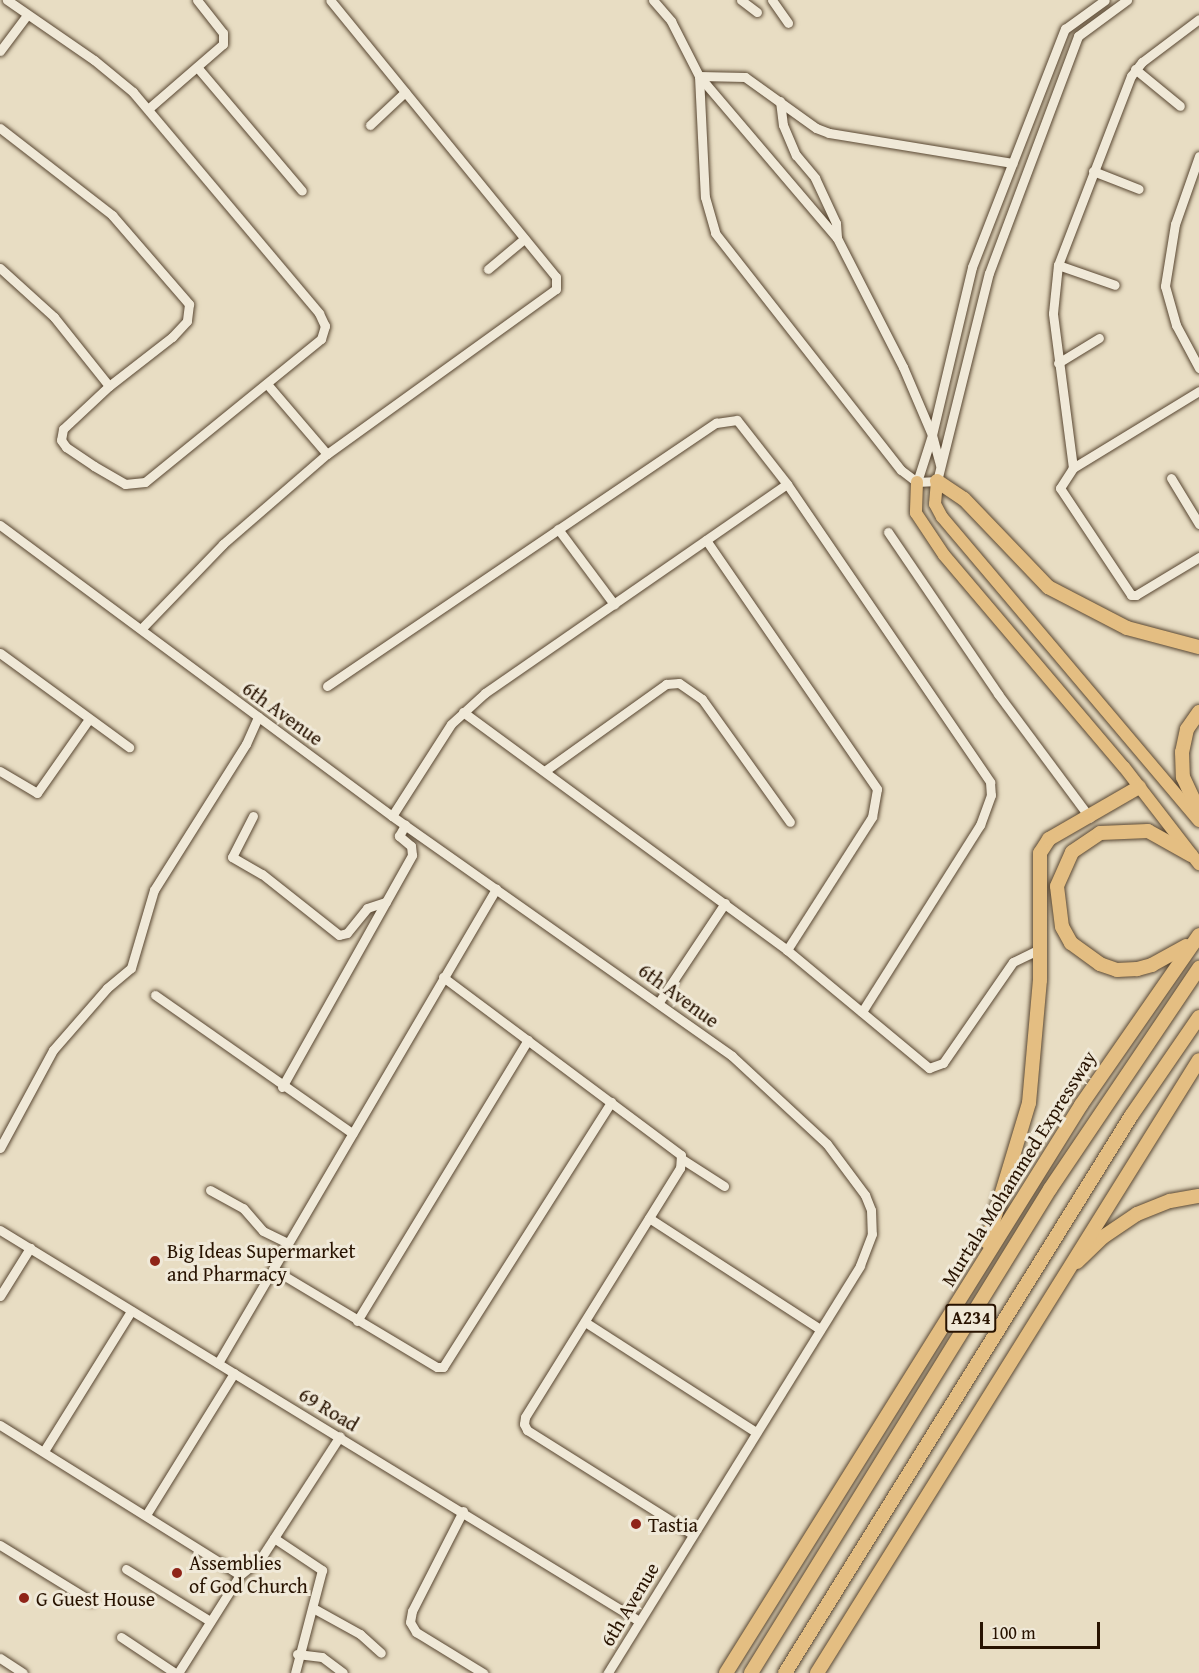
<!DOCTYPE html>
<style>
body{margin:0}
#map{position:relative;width:1199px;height:1673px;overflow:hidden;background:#e8ddc3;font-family:"Gentium Book Plus",serif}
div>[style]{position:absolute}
.roads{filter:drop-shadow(0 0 2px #584631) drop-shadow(0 0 2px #584631)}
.minor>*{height:9px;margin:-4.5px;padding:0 4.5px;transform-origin:4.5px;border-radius:4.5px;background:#f0e9d8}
.major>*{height:12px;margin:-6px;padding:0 6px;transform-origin:6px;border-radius:6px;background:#e4be82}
.highway>*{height:14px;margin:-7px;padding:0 7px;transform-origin:7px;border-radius:7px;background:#e4be82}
.dots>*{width:16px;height:16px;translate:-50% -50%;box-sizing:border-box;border:3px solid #f0e9d8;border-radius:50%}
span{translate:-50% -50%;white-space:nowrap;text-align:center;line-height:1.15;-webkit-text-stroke:6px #f0e9d8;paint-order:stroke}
.shield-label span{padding:2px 4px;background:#f0e9d8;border:2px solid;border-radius:4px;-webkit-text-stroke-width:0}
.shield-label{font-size:18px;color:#281300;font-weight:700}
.street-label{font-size:20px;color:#281300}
.poi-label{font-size:20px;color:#281300}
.left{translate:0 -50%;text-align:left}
.scale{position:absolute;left:980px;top:1622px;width:120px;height:27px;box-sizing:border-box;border:3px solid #281300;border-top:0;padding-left:8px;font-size:18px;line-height:21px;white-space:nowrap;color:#281300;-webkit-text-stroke:4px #f0e9d8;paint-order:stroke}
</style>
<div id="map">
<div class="roads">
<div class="minor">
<div style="left:653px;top:0;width:28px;rotate:49deg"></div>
<div style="left:671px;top:21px;width:62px;rotate:63deg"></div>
<div style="left:699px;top:76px;width:46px;rotate:1.2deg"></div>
<div style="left:745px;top:77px;width:87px;rotate:35.7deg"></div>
<div style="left:816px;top:128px;width:14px;rotate:21deg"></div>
<div style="left:829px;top:133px;width:186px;rotate:9.3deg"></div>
<div style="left:741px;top:0;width:20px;rotate:37deg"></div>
<div style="left:772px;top:0;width:28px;rotate:55deg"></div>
<div style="left:0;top:51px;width:45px;rotate:-53.1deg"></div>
<div style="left:197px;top:67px;width:162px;rotate:49.7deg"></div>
<div style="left:1135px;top:69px;width:58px;rotate:39.4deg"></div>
<div style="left:699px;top:76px;width:121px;rotate:87.2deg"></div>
<div style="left:705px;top:197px;width:37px;rotate:74deg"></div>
<div style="left:715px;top:233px;width:301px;rotate:51.9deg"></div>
<div style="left:901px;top:470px;width:20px;rotate:37deg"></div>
<div style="left:917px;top:482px;width:20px;rotate:-3deg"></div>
<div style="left:937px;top:481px;width:214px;rotate:-76deg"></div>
<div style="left:989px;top:273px;width:253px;rotate:-69.4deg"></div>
<div style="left:1078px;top:36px;width:61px;rotate:-36.3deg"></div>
<div style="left:699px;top:76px;width:213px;rotate:49.6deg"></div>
<div style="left:837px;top:238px;width:145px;rotate:62.9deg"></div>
<div style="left:903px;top:367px;width:74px;rotate:66.9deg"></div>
<div style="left:932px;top:435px;width:31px;rotate:75deg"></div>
<div style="left:780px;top:101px;width:24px;rotate:83deg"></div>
<div style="left:783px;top:125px;width:33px;rotate:67deg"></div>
<div style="left:796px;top:155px;width:30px;rotate:50deg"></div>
<div style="left:815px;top:178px;width:50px;rotate:65deg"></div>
<div style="left:836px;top:223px;width:15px;rotate:86deg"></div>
<div style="left:148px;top:109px;width:99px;rotate:-40.9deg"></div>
<div style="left:223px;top:44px;width:11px;rotate:-90deg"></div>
<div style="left:223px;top:33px;width:42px;rotate:-128.2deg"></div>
<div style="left:370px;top:125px;width:48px;rotate:-43.3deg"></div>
<div style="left:0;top:128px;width:142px;rotate:37.8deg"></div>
<div style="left:112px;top:215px;width:118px;rotate:49.1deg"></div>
<div style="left:189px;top:304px;width:17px;rotate:97deg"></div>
<div style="left:187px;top:321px;width:22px;rotate:133deg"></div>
<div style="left:172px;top:337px;width:80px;rotate:142.1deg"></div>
<div style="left:109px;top:386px;width:63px;rotate:136.9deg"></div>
<div style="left:63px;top:429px;width:11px;rotate:100deg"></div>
<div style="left:61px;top:440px;width:9px;rotate:54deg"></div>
<div style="left:66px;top:447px;width:34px;rotate:34deg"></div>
<div style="left:94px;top:466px;width:36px;rotate:30deg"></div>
<div style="left:125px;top:484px;width:20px;rotate:-6deg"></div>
<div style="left:145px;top:482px;width:227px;rotate:-39.1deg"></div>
<div style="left:321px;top:339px;width:14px;rotate:-73deg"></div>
<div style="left:325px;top:326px;width:14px;rotate:-115deg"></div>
<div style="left:319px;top:313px;width:289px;rotate:-130.1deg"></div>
<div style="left:133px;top:92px;width:50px;rotate:-140.6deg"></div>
<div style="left:94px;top:60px;width:106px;rotate:-145.4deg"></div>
<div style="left:1199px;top:156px;width:72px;rotate:109.4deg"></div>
<div style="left:1175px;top:224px;width:63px;rotate:99.2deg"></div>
<div style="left:1165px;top:286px;width:41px;rotate:74.2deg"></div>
<div style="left:1176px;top:325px;width:49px;rotate:61.9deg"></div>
<div style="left:1093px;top:171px;width:49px;rotate:21.4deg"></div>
<div style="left:1058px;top:265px;width:60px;rotate:19.3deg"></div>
<div style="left:0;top:268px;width:73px;rotate:42.2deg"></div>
<div style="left:54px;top:317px;width:88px;rotate:51.4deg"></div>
<div style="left:488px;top:269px;width:47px;rotate:-39.8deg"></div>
<div style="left:1058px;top:363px;width:48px;rotate:-31.4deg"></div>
<div style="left:267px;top:384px;width:92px;rotate:49.4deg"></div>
<div style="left:1199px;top:391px;width:148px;rotate:148.6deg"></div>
<div style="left:1073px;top:468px;width:24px;rotate:123deg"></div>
<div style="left:1060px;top:488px;width:128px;rotate:56.4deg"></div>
<div style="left:1131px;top:595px;width:5px"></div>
<div style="left:1136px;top:595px;width:74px;rotate:-31.1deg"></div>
<div style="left:1073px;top:468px;width:156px;rotate:-97.4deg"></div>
<div style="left:1053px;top:313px;width:48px;rotate:-84.1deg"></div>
<div style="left:1058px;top:265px;width:203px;rotate:-68.9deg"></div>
<div style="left:1131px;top:76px;width:18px;rotate:-52deg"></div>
<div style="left:1142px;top:62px;width:71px;rotate:-37deg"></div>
<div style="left:1171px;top:478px;width:54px;rotate:58.7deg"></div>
<div style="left:917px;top:482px;width:49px;rotate:-72.3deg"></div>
<div style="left:932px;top:435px;width:173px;rotate:-76.6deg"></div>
<div style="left:972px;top:267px;width:256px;rotate:-68.7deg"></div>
<div style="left:1065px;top:29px;width:49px;rotate:-35.9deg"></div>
<div style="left:0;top:525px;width:488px;rotate:36.6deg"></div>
<div style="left:392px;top:816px;width:416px;rotate:35.2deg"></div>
<div style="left:732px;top:1056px;width:129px;rotate:42.8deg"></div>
<div style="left:827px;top:1144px;width:64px;rotate:53.3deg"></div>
<div style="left:865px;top:1195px;width:16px;rotate:68deg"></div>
<div style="left:871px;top:1210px;width:24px;rotate:88deg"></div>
<div style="left:872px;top:1234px;width:34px;rotate:111deg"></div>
<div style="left:860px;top:1266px;width:479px;rotate:121.8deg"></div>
<div style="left:558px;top:529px;width:94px;rotate:53.3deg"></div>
<div style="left:888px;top:532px;width:196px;rotate:55.8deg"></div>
<div style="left:998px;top:694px;width:154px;rotate:53.4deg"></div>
<div style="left:706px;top:540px;width:302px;rotate:55.5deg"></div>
<div style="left:877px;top:789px;width:28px;rotate:100deg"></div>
<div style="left:872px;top:817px;width:158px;rotate:122.6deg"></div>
<div style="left:141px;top:629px;width:118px;rotate:-46deg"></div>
<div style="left:223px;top:544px;width:138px;rotate:-40.9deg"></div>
<div style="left:327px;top:454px;width:282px;rotate:-35.8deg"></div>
<div style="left:556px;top:289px;width:12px;rotate:-90deg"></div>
<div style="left:556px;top:277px;width:357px;rotate:-129.2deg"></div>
<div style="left:0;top:653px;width:160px;rotate:36.1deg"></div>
<div style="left:327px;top:686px;width:470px;rotate:-34.1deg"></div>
<div style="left:716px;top:423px;width:21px;rotate:-8deg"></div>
<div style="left:737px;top:420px;width:81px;rotate:52deg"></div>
<div style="left:787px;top:484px;width:361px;rotate:55.7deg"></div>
<div style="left:990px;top:782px;width:13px;rotate:86deg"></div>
<div style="left:991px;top:795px;width:32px;rotate:110deg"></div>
<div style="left:980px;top:825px;width:221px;rotate:122.3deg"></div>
<div style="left:463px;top:712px;width:402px;rotate:36.3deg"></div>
<div style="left:787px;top:950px;width:185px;rotate:39.7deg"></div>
<div style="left:929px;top:1068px;width:15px;rotate:-20deg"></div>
<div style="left:943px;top:1063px;width:123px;rotate:-55.3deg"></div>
<div style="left:1013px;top:962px;width:30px;rotate:-26deg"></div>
<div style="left:546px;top:770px;width:148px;rotate:-35.6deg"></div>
<div style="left:666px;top:684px;width:13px;rotate:-4deg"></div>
<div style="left:679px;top:683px;width:28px;rotate:35deg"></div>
<div style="left:702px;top:699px;width:151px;rotate:54.4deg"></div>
<div style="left:0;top:771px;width:43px;rotate:30.7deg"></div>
<div style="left:37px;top:793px;width:90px;rotate:-54.9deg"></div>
<div style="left:253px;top:816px;width:46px;rotate:117.1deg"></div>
<div style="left:232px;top:857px;width:34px;rotate:30deg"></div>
<div style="left:262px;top:874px;width:98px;rotate:38.4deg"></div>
<div style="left:339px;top:935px;width:8px;rotate:-14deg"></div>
<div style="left:347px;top:933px;width:32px;rotate:-51deg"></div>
<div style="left:367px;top:908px;width:20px;rotate:-18deg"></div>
<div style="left:392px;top:816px;width:109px;rotate:-57.3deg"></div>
<div style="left:451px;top:724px;width:46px;rotate:-42.4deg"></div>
<div style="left:485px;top:693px;width:367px;rotate:-34.7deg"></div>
<div style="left:443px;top:977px;width:297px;rotate:36.8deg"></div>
<div style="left:681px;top:1155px;width:13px;rotate:94deg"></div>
<div style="left:680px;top:1168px;width:293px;rotate:121.9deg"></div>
<div style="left:525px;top:1417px;width:7px;rotate:98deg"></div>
<div style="left:524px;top:1424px;width:7px;rotate:63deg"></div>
<div style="left:527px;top:1430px;width:195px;rotate:32.2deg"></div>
<div style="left:155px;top:995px;width:241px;rotate:35deg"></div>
<div style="left:659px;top:1002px;width:119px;rotate:-56.3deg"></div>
<div style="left:282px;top:1087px;width:266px;rotate:-60.7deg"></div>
<div style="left:412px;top:855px;width:9px;rotate:-96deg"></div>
<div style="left:411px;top:846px;width:16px;rotate:-140deg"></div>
<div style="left:399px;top:836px;width:13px;rotate:-61deg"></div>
<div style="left:0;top:1148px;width:111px;rotate:-61.6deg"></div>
<div style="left:53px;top:1050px;width:82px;rotate:-48.9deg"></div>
<div style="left:107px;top:988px;width:31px;rotate:-40deg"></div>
<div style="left:131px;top:968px;width:81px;rotate:-73.6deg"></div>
<div style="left:154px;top:890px;width:173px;rotate:-57.8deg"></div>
<div style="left:246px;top:744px;width:30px;rotate:-66deg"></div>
<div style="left:682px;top:1159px;width:50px;rotate:32.7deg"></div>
<div style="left:210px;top:1190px;width:38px;rotate:29deg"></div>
<div style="left:243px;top:1208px;width:30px;rotate:49deg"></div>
<div style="left:263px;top:1231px;width:28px;rotate:26deg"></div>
<div style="left:649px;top:1218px;width:204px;rotate:33deg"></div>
<div style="left:0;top:1230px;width:749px;rotate:31.46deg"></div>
<div style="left:273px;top:1269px;width:191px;rotate:30.9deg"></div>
<div style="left:437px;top:1367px;width:6px"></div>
<div style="left:443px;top:1367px;width:314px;rotate:-57.6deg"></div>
<div style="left:0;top:1296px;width:57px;rotate:-58deg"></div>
<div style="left:357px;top:1321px;width:329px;rotate:-58.7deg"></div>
<div style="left:585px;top:1322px;width:203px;rotate:32.8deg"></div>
<div style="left:218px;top:1363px;width:550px;rotate:-59.61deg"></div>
<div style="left:0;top:1425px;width:283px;rotate:32deg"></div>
<div style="left:44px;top:1451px;width:165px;rotate:-58.1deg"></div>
<div style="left:463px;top:1511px;width:112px;rotate:117deg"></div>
<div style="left:412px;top:1611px;width:11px;rotate:100deg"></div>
<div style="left:410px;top:1622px;width:12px;rotate:59deg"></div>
<div style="left:416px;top:1632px;width:79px;rotate:31.5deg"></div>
<div style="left:146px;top:1515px;width:167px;rotate:-58.2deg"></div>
<div style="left:274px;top:1538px;width:58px;rotate:33.7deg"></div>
<div style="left:322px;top:1570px;width:106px;rotate:104.7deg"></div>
<div style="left:0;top:1545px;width:107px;rotate:31.6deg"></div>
<div style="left:126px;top:1569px;width:99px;rotate:31.8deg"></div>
<div style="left:313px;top:1608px;width:54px;rotate:29deg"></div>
<div style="left:360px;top:1634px;width:28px;rotate:42deg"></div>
<div style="left:121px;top:1637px;width:65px;rotate:33.7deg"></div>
<div style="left:297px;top:1654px;width:25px;rotate:7deg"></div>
<div style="left:322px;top:1657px;width:26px;rotate:37deg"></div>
<div style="left:0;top:1658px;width:27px;rotate:33deg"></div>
<div style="left:178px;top:1673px;width:116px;rotate:-57.7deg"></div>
<div style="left:240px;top:1575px;width:27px;rotate:-39deg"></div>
<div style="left:261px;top:1558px;width:145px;rotate:-57.1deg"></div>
</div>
<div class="major">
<div style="left:937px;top:481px;width:23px;rotate:95deg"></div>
<div style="left:935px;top:504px;width:15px;rotate:62deg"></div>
<div style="left:942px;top:517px;width:398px;rotate:49.8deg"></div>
<div style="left:917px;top:482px;width:31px;rotate:92deg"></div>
<div style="left:916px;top:513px;width:50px;rotate:56.3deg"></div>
<div style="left:944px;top:555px;width:278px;rotate:49.7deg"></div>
<div style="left:1124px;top:767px;width:123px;rotate:52.3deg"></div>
</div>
<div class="highway">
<div style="left:937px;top:481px;width:32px;rotate:34deg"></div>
<div style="left:964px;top:499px;width:122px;rotate:46.3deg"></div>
<div style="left:1048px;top:587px;width:89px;rotate:27.4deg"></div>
<div style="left:1127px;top:628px;width:74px;rotate:14.8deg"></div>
<div style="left:1199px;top:712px;width:21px;rotate:125deg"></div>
<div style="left:1187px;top:729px;width:24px;rotate:102deg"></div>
<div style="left:1182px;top:752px;width:25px;rotate:88deg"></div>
<div style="left:1183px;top:777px;width:38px;rotate:65deg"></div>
<div style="left:1186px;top:946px;width:39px;rotate:151deg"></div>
<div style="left:1152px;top:965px;width:16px;rotate:165deg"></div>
<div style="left:1137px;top:969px;width:20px;rotate:177deg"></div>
<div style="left:1117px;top:970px;width:18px;rotate:-161deg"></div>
<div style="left:1100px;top:964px;width:36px;rotate:-144deg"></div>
<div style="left:1071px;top:943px;width:18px;rotate:-119deg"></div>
<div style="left:1062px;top:927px;width:41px;rotate:-97deg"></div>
<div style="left:1057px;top:886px;width:37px;rotate:-66deg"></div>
<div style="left:1072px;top:852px;width:34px;rotate:-34deg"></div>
<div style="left:1100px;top:833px;width:48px;rotate:-2.4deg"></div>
<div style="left:1148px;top:831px;width:49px;rotate:29.2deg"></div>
<div style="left:987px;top:1242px;width:145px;rotate:-73.2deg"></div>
<div style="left:1029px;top:1103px;width:123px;rotate:-84.9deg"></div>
<div style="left:1040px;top:980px;width:127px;rotate:-90deg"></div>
<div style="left:1040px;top:853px;width:17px;rotate:-57deg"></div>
<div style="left:1049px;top:839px;width:104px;rotate:-30deg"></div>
<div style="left:1077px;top:1262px;width:36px;rotate:-44deg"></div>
<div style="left:1103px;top:1237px;width:41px;rotate:-34.1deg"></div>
<div style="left:1137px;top:1214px;width:35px;rotate:-22deg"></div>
<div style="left:1170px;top:1201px;width:29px;rotate:-10deg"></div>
<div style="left:726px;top:1673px;width:670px;rotate:-57.99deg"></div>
<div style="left:1081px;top:1105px;width:207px;rotate:-55.2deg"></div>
<div style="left:751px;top:1673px;width:569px;rotate:-58.29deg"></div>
<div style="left:1050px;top:1189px;width:267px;rotate:-56deg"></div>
<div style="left:785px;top:1673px;width:656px;rotate:-58.15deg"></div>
<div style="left:1131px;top:1116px;width:120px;rotate:-55.5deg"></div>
<div style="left:817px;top:1673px;width:722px;rotate:-58.07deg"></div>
</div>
</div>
<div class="dots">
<div style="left:155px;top:1261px;background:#8f2418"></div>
<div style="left:636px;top:1524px;background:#8f2418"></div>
<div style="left:177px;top:1573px;background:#8f2418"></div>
<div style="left:24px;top:1598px;background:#8f2418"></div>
</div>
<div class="shield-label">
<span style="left:971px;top:1318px">A234</span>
</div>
<div class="street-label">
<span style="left:283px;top:713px;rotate:36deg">6th Avenue</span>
<span style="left:679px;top:995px;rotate:36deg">6th Avenue</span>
<span style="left:1018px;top:1168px;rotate:-58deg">Murtala Mohammed Expressway</span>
<span style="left:329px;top:1409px;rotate:31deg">69 Road</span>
<span style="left:629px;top:1604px;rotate:-59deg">6th Avenue</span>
</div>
<div class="poi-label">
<span class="left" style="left:167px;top:1262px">Big Ideas Supermarket<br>and Pharmacy</span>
<span class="left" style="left:648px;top:1524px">Tastia</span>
<span class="left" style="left:189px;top:1574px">Assemblies<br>of God Church</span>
<span class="left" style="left:36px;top:1598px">G Guest House</span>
</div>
<div class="scale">100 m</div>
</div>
